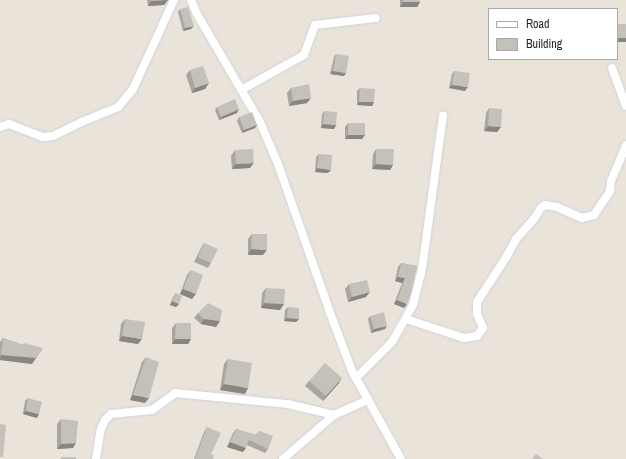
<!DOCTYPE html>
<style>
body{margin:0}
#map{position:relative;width:626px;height:459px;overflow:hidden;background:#e9e3da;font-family:"Archivo Narrow",sans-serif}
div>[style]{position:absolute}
.roads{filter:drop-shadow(0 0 1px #cfd2df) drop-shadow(0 0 1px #cfd2df)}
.minor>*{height:8px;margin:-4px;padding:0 4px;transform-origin:4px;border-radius:4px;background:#fff}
.wall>*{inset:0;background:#a9a5a0}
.shaded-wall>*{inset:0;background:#898682}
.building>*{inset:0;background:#c4c0ba}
span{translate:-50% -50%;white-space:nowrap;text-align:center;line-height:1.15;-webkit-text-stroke:3px #fff;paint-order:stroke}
.legend{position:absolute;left:488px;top:8px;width:130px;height:52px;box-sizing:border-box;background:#fff;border:1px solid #a9a9a9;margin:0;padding:5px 7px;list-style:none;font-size:12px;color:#272727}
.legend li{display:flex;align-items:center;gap:8px;height:20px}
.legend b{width:20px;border:1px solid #a9a9a9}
</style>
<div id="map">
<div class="roads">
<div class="minor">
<div style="left:191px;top:0;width:15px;rotate:67deg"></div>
<div style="left:197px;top:14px;width:125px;rotate:59.7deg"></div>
<div style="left:260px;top:122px;width:46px;rotate:66.8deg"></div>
<div style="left:278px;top:164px;width:155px;rotate:70.7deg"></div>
<div style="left:329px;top:310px;width:65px;rotate:69.3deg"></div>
<div style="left:352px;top:371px;width:101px;rotate:60.9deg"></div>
<div style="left:612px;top:68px;width:40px;rotate:69.8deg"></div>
<div style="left:241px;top:90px;width:72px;rotate:-29.1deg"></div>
<div style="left:304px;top:55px;width:32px;rotate:-70deg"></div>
<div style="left:315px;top:25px;width:61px;rotate:-6.5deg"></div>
<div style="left:0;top:127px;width:9px;rotate:-18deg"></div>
<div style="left:9px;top:124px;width:36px;rotate:21deg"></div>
<div style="left:43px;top:137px;width:10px;rotate:-6deg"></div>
<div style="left:53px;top:136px;width:34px;rotate:-26deg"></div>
<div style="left:84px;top:121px;width:37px;rotate:-22deg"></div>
<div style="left:118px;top:107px;width:23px;rotate:-50deg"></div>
<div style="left:133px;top:89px;width:98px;rotate:-65.3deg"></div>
<div style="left:406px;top:319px;width:61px;rotate:18.1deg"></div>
<div style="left:464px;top:338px;width:13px;rotate:-9deg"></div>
<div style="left:477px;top:336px;width:10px;rotate:-53deg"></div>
<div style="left:483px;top:328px;width:15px;rotate:-113deg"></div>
<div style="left:477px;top:314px;width:12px;rotate:-90deg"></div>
<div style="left:477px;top:302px;width:55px;rotate:-56.9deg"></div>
<div style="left:507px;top:256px;width:19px;rotate:-62deg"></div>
<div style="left:516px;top:239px;width:27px;rotate:-48deg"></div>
<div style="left:534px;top:219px;width:13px;rotate:-58deg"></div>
<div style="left:541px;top:208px;width:5px;rotate:-37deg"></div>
<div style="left:545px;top:205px;width:12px;rotate:9deg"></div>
<div style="left:557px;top:207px;width:27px;rotate:24deg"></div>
<div style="left:582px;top:218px;width:12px;rotate:-14deg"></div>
<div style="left:594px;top:215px;width:29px;rotate:-56deg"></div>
<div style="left:610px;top:191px;width:10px;rotate:-84deg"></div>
<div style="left:611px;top:181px;width:39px;rotate:-67deg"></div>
<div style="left:356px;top:378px;width:51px;rotate:-45deg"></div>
<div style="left:392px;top:342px;width:43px;rotate:-60.4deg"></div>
<div style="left:413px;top:305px;width:37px;rotate:-76deg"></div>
<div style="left:422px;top:269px;width:155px;rotate:-82.2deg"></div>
<div style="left:96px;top:459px;width:30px;rotate:-81deg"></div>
<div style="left:101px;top:429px;width:10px;rotate:-66deg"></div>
<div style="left:105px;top:420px;width:8px;rotate:-45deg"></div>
<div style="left:111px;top:414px;width:41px;rotate:-5.6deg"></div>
<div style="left:152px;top:410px;width:29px;rotate:-36deg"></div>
<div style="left:175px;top:393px;width:114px;rotate:5.6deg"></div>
<div style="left:288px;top:404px;width:47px;rotate:13.4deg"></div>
<div style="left:283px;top:459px;width:67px;rotate:-40.8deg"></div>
<div style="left:334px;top:415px;width:36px;rotate:-24deg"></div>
</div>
</div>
<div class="wall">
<div style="clip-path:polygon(147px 0,168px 0,164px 5px,148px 6px)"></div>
<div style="clip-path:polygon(400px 0,420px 0,420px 2px,417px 7px,400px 7px)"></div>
<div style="clip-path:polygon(180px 9px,191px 29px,183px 31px,178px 12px)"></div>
<div style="clip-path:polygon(336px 54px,344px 76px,330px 74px,334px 57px)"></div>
<div style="clip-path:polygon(190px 70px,205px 89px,192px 93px,186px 75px)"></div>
<div style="clip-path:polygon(454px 71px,465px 91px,449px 88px,452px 74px)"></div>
<div style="clip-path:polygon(291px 88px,307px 103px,289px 106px,287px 93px)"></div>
<div style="clip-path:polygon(360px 88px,374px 102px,372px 106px,357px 105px,357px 91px)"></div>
<div style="clip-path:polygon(217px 107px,237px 113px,219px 120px,215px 110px)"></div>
<div style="clip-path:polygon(489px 108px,501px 127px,497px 132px,484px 131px,486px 113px)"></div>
<div style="clip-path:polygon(324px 111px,336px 125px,334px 129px,321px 128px,322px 114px)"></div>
<div style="clip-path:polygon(239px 117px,257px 125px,255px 128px,242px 133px,237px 121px)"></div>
<div style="clip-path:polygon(348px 123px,365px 135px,362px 139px,345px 139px,345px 127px)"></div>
<div style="clip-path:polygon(376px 149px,393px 165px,390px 170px,372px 169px,373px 154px)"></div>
<div style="clip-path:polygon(235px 150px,250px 168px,232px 169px,231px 156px)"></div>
<div style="clip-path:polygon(319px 154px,328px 173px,315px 172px,316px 157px)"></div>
<div style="clip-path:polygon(252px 234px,263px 255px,248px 255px,248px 239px)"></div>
<div style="clip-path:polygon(204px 243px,211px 263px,208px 268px,194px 262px,201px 248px)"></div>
<div style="clip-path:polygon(401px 263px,417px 266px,404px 308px,394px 304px,402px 283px,395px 281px,398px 267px)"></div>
<div style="clip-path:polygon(191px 270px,192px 299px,180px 294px,187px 275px)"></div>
<div style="clip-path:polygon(349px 284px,366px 297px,348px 302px,345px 289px)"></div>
<div style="clip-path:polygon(266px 288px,284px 304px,280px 310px,261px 308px,262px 293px)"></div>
<div style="clip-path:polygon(176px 293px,179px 304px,176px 307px,170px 305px,173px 297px)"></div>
<div style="clip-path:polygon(288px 307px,299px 319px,296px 322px,284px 321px,285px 310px)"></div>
<div style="clip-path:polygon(198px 313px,220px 321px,216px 327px,201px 324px,194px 318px)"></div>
<div style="clip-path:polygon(370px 316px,385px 329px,371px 333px,368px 319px)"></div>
<div style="clip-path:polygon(125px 319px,138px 344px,119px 341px,121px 324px)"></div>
<div style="clip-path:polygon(176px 323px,191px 339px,188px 344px,172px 344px,172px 328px)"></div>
<div style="clip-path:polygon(3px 338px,23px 345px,24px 343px,32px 364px,0 360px,0 342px)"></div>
<div style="clip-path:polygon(146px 357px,145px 403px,130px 400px,142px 362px)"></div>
<div style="clip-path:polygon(228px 359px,245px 394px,220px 390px,224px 364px)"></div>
<div style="clip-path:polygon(309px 381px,339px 383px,323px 401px,305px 386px)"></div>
<div style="clip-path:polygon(28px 398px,37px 418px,23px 414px,25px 401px)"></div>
<div style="clip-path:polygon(61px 419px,73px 448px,57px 449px,57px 424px)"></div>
<div style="clip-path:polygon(207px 427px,211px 454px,213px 459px,194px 459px,204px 432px)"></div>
<div style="clip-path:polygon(236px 429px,256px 435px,259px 431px,268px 449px,265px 453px,247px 445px,243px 452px,227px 447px,233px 433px)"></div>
</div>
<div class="shaded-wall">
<div style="clip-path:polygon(168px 0,164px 5px,148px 6px,151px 1px)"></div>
<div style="clip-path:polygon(403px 2px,420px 2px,417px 7px,400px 7px)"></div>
<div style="clip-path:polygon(194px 26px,191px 29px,183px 31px,185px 28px)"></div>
<div style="clip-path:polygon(617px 38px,626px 38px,626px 42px,617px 42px)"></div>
<div style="clip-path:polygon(333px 71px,346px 73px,344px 76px,330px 74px)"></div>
<div style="clip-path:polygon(209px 83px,205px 89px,192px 93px,195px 88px)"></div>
<div style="clip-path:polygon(452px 85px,468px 87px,465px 91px,449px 88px)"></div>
<div style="clip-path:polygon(311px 98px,307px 103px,289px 106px,293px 101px)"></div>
<div style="clip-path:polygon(359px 102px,374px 102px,372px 106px,357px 105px)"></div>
<div style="clip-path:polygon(239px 109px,237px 113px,219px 120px,221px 117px)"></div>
<div style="clip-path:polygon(323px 124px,336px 125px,334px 129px,321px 128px)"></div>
<div style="clip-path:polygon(257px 125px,255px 128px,242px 133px,244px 130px)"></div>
<div style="clip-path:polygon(488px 126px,501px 127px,497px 132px,484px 131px)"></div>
<div style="clip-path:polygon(348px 135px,365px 135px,362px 139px,345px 139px)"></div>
<div style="clip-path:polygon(254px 163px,250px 168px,232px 169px,236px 164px)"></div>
<div style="clip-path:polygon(376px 164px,393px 165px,390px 170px,372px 169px)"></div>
<div style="clip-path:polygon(317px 168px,331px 170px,328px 173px,315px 172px)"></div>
<div style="clip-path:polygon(251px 249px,267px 250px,263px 255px,248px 255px)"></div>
<div style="clip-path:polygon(398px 277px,405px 278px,402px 283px,395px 281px)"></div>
<div style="clip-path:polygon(183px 289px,196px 294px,192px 299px,180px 294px)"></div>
<div style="clip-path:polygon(370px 292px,366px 297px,348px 302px,352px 297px)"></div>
<div style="clip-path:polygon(397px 300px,407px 304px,404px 308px,394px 304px)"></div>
<div style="clip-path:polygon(172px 301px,179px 304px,176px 307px,170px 305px)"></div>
<div style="clip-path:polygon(264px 303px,284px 304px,280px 310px,261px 308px)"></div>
<div style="clip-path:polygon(287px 318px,299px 319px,296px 322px,284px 321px)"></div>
<div style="clip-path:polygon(204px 319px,220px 321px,216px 327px,201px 324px)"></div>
<div style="clip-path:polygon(387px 326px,385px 329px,371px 333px,374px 329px)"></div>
<div style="clip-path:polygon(122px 336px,142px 339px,138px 344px,119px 341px)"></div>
<div style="clip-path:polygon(175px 339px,191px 339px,188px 344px,172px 344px)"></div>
<div style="clip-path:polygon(43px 348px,32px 364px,0 360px,1px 355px)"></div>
<div style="clip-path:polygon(342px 378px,339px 383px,323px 401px,326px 396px)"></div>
<div style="clip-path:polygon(224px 384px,248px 388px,245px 394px,220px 390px)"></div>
<div style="clip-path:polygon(133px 395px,149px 398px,145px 403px,130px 400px)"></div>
<div style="clip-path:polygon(26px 411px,39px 414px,37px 418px,23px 414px)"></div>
<div style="clip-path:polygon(230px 442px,246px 448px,243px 452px,227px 447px)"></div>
<div style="clip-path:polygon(76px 443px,73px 448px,57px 449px,61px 444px)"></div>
</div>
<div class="building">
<div style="clip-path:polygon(151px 0,165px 0,151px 1px)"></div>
<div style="clip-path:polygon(403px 0,420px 0,420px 2px,403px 2px)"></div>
<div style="clip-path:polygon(188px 7px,194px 26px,185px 28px,180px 9px)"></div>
<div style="clip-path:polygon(617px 24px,626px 24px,626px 38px,617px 38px)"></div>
<div style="clip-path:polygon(336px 54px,349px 56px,346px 73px,333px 71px)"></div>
<div style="clip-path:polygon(203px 66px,209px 83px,195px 88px,190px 70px)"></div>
<div style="clip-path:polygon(454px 71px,470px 73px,468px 87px,452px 85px)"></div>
<div style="clip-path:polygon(309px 84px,311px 98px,293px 101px,291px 88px)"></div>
<div style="clip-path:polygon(360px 88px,375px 89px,374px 102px,359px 102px)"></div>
<div style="clip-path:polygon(235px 99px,239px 109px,221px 117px,217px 107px)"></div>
<div style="clip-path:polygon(489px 108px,502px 109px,501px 127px,488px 126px)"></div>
<div style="clip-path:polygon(324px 111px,337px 112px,336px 125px,323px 124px)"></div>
<div style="clip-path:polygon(252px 112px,257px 125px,244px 130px,239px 117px)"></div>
<div style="clip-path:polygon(348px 123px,365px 123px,365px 135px,348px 135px)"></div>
<div style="clip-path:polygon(253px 149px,254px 163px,236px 164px,235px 150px)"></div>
<div style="clip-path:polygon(376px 149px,394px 149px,393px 165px,376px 164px)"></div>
<div style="clip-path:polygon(319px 154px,332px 155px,331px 170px,317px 168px)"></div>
<div style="clip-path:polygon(252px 234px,267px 234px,267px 250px,251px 249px)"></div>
<div style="clip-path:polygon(204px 243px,218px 249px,211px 263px,198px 257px)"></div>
<div style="clip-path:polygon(401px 263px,417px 266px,412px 290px,407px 304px,397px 300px,405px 278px,398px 277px)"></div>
<div style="clip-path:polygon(191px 270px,203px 275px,196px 294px,183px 289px)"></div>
<div style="clip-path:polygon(367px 280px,370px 292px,352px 297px,349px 284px)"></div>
<div style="clip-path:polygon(266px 288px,285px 289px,284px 304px,264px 303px)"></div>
<div style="clip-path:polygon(176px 293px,182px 296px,179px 304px,172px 301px)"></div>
<div style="clip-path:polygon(208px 303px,222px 310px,220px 321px,204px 319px,198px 313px)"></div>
<div style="clip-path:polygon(288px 307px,299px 308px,299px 319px,287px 318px)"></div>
<div style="clip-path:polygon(384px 312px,387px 326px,374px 329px,370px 316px)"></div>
<div style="clip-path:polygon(125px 319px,145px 322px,142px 339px,122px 336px)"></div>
<div style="clip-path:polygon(176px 323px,191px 323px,191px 339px,175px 339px)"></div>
<div style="clip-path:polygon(3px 338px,24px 345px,24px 343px,43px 348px,36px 358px,1px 355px)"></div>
<div style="clip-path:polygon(146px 357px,159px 362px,149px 398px,133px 395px)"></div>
<div style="clip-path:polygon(228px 359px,252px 363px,248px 388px,224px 384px)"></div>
<div style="clip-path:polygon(325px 363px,342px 378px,326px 396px,309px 381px)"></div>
<div style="clip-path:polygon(28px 398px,42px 402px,39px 414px,26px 411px)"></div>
<div style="clip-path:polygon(61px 419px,78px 421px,76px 443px,61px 444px)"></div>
<div style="clip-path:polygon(0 424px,6px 425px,3px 457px,0 457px)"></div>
<div style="clip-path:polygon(207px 427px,221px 433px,211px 454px,214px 455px,213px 459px,195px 459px)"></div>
<div style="clip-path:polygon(236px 429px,257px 435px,259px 431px,273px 436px,268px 449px,249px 440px,246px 448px,230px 442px)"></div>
<div style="clip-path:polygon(536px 454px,543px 459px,532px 459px)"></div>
<div style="clip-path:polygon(61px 457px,76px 457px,76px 459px,61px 459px)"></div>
</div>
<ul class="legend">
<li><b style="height:5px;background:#fff"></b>Road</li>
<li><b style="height:11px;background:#c4c0ba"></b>Building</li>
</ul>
</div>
